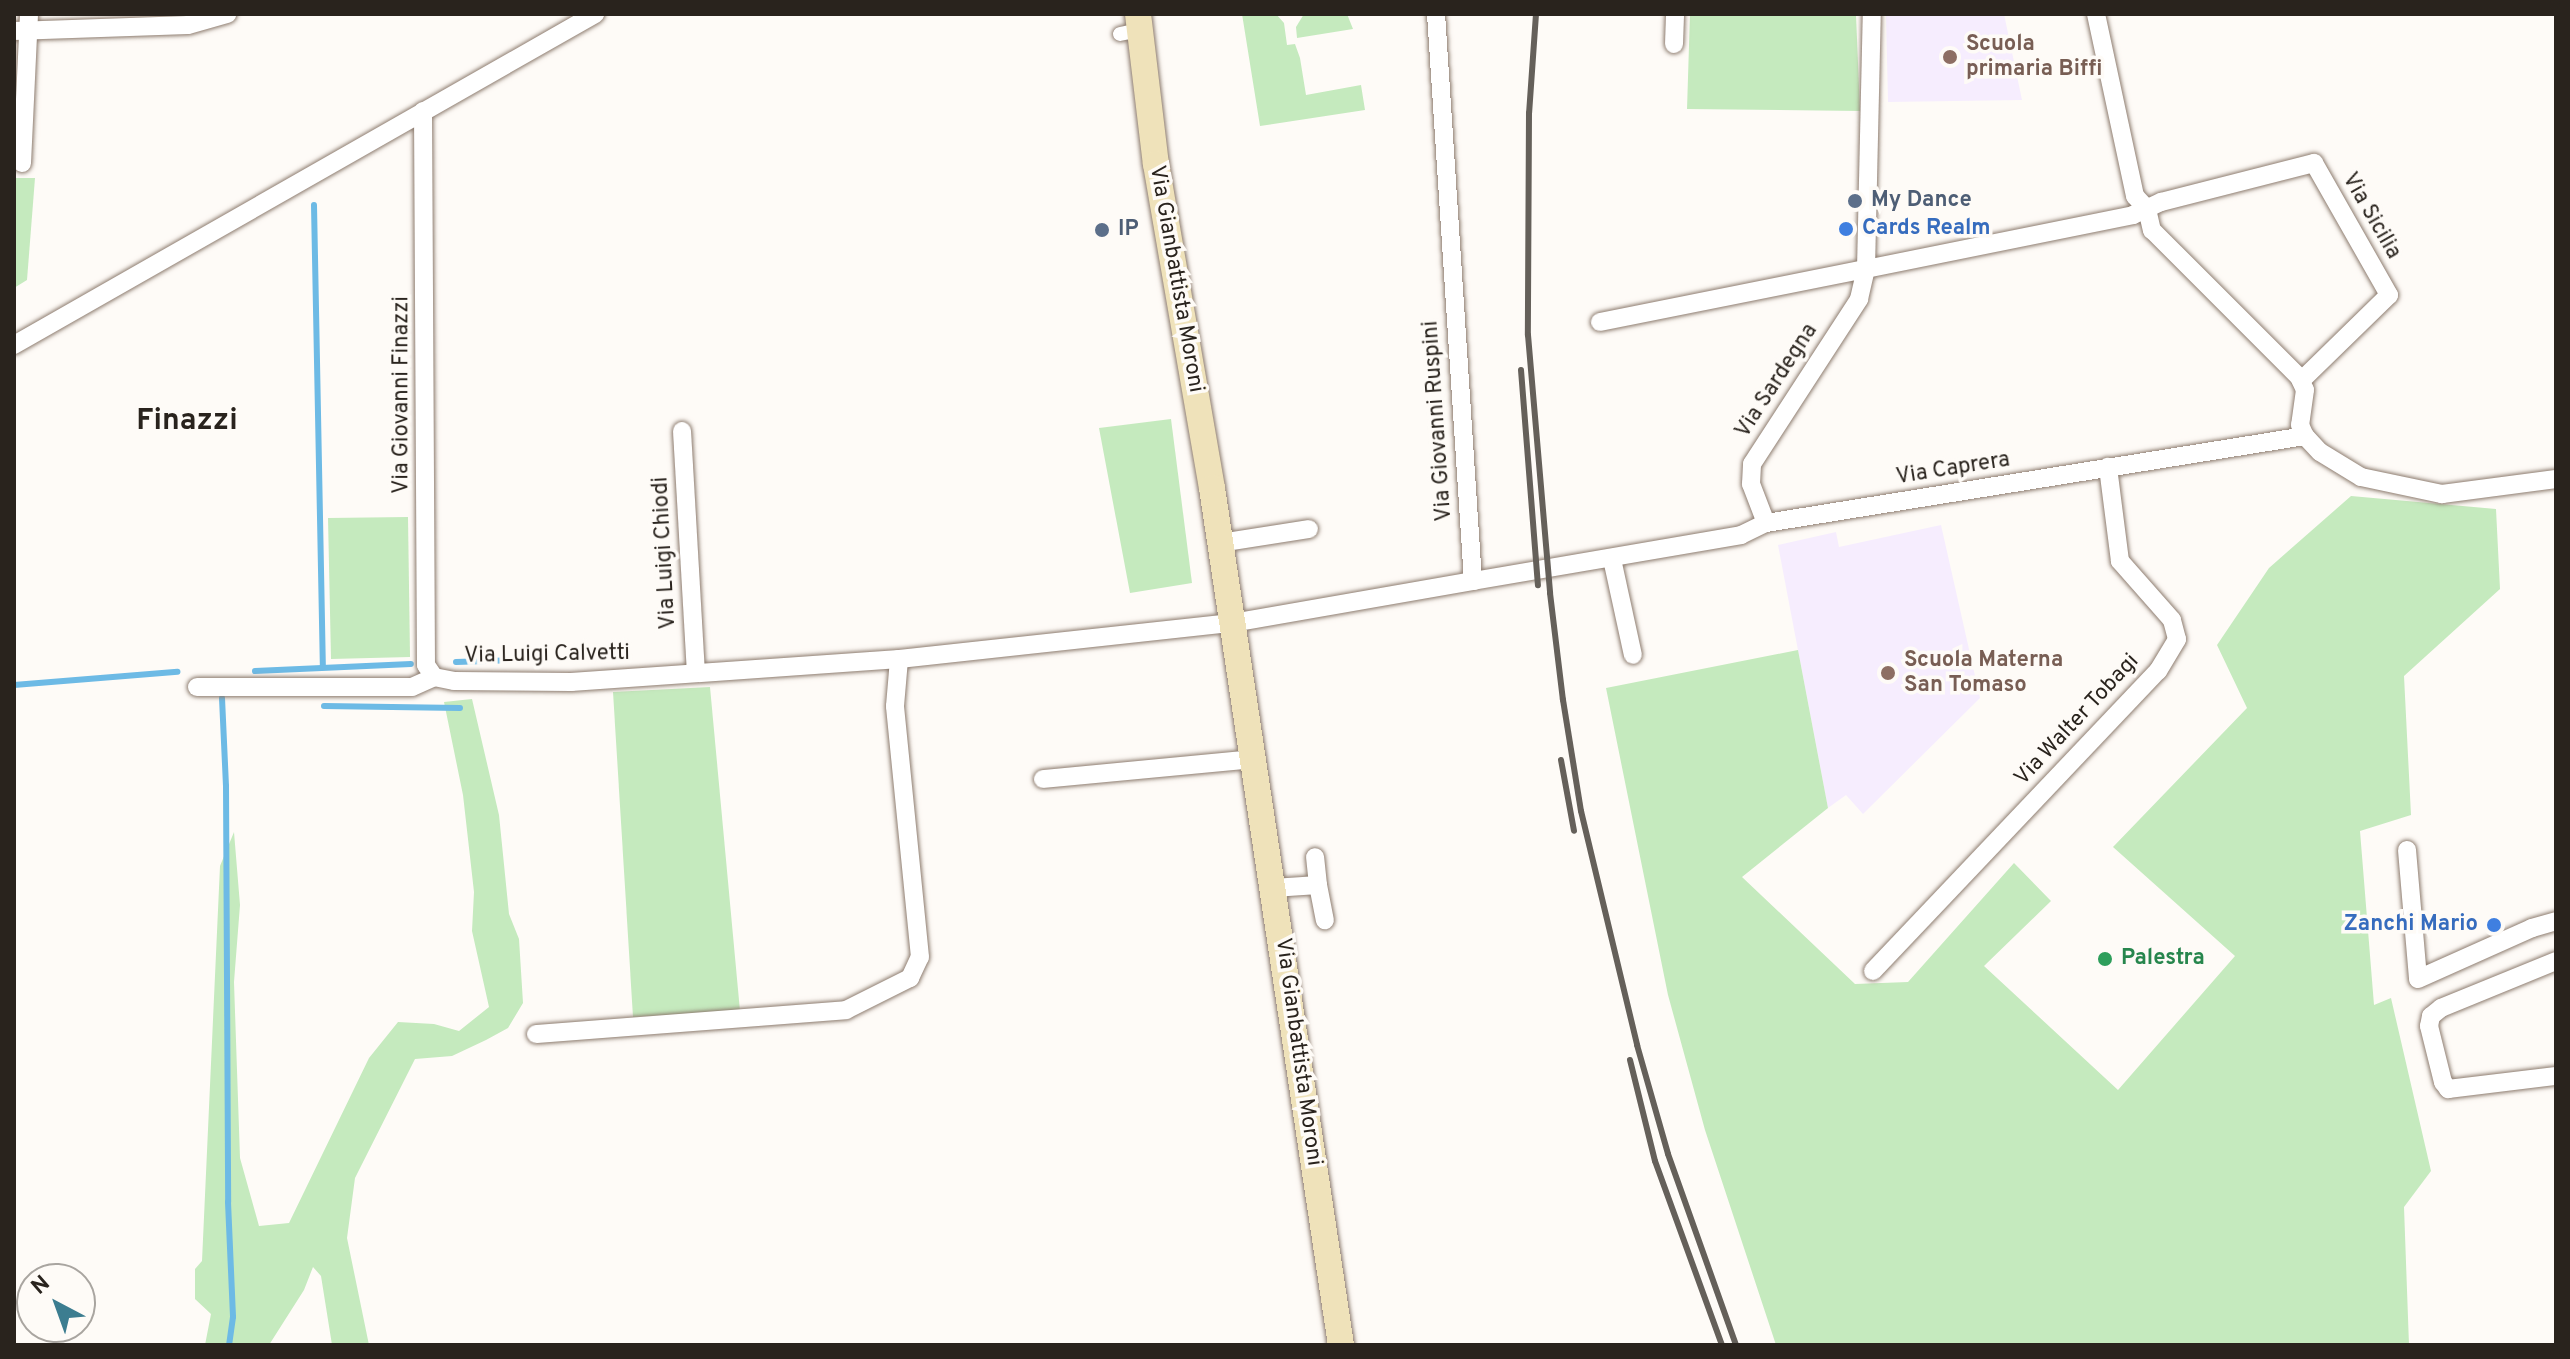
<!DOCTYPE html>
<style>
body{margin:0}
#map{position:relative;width:2570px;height:1359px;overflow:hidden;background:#fefbf7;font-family:Overpass,sans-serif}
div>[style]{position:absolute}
.education>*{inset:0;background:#f6edfe}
.green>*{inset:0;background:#c5eabe}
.stream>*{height:6px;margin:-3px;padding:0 3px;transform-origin:3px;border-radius:3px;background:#6dbae5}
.roads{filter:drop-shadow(0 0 2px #8d7c6f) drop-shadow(0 0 2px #8d7c6f)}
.pedestrian>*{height:14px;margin:-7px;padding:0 7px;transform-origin:7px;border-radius:7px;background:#fff}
.minor>*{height:18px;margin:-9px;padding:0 9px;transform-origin:9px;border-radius:9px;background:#fff}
.secondary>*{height:26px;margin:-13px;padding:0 13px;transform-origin:13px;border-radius:13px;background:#efe2ba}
.rail>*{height:6px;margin:-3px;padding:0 3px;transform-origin:3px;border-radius:3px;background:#65605a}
.dots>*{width:22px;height:22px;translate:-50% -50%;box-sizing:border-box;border:4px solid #fefbf7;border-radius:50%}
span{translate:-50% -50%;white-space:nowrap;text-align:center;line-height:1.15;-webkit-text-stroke:7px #fefbf7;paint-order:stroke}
.education-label{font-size:22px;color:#785e54;font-weight:700}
.left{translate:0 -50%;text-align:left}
.service-label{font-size:22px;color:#4e5e75;font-weight:700}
.street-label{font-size:22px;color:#29231d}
.shop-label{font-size:22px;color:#366cbe;font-weight:700}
.right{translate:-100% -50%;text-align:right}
.leisure-label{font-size:22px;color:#27864d;font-weight:700}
.district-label{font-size:30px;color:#29231d;font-weight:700}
.frame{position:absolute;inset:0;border:16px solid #29231d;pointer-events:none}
.north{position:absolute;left:16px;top:1263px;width:80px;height:80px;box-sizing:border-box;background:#fefbf7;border:2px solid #a9a5a0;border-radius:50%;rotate:319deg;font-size:22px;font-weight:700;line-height:32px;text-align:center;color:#29231d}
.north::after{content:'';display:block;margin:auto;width:28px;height:36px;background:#3c7d90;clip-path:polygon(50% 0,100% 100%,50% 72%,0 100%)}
</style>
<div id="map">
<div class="education">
<div style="clip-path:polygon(1886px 14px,2004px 14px,2022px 100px,1888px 102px)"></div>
<div style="clip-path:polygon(1941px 525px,1980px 698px,1863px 814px,1846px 795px,1828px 808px,1778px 545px,1836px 532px,1839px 547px)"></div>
</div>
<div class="green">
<div style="clip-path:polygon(1242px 14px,1276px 14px,1284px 23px,1287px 45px,1295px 44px,1300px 58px,1306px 95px,1361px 85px,1365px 110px,1260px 126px)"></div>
<div style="clip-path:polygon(1304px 14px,1347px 14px,1353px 29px,1297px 38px,1296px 27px)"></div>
<div style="clip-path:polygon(1690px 14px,1856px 15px,1860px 111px,1687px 109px)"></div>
<div style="clip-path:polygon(14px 178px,35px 178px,27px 280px,14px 288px)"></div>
<div style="clip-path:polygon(1171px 419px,1192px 583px,1130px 593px,1099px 428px)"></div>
<div style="clip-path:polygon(2351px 496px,2496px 509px,2500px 589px,2404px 676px,2411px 815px,2360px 831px,2374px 1005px,2391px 998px,2431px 1171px,2404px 1207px,2409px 1345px,1776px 1345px,1705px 1130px,1668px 995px,1606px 688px,1798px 650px,1828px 808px,1742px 877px,1855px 984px,1908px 982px,2014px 863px,2051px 901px,1984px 966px,2118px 1090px,2235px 956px,2113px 847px,2247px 708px,2217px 645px,2269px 568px)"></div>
<div style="clip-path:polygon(408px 517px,410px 657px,331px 659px,328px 518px)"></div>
<div style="clip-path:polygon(710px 687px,740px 1011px,633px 1017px,613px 692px)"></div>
<div style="clip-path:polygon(472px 699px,499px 815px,509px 914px,519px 939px,523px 1003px,508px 1028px,486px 1040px,452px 1056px,415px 1059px,355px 1178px,347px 1238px,369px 1345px,332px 1345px,321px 1276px,313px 1267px,304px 1290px,269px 1345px,205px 1345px,211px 1314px,195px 1299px,195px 1269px,202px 1261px,220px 866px,234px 832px,240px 905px,234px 982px,240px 1158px,259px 1226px,289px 1223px,369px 1058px,398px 1022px,434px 1024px,459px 1031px,489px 1007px,472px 931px,474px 892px,463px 795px,444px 702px)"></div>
</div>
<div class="stream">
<div style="left:314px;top:205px;width:462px;rotate:88.9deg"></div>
<div style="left:456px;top:662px;width:60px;rotate:-1.9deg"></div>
<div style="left:255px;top:671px;width:156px;rotate:-2.6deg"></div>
<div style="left:14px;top:685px;width:164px;rotate:-4.6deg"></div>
<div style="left:222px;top:698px;width:88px;rotate:87.4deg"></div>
<div style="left:226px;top:786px;width:416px;rotate:89.7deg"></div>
<div style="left:228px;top:1202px;width:115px;rotate:87.5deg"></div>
<div style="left:233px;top:1317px;width:28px;rotate:98deg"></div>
<div style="left:324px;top:706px;width:136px;rotate:0.8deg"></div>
</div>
<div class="roads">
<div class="pedestrian">
<div style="left:1120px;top:34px;width:19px;rotate:-12deg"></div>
</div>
<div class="minor">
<div style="left:2096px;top:14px;width:186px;rotate:77.9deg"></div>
<div style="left:2135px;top:196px;width:18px;rotate:47deg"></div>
<div style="left:2147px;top:209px;width:22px;rotate:77deg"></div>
<div style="left:2152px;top:230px;width:208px;rotate:45deg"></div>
<div style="left:2299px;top:377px;width:14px;rotate:65deg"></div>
<div style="left:2305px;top:390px;width:35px;rotate:98deg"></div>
<div style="left:2300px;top:425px;width:12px;rotate:66deg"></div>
<div style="left:2305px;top:436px;width:22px;rotate:47deg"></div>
<div style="left:2320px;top:452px;width:48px;rotate:31.4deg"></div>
<div style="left:2361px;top:477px;width:83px;rotate:11.9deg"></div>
<div style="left:2442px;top:494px;width:115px;rotate:-7.5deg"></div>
<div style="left:14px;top:31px;width:174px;rotate:-2deg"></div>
<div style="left:188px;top:25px;width:41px;rotate:-15.8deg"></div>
<div style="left:1674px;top:44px;width:30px;rotate:-88deg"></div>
<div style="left:423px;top:111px;width:554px;rotate:89.69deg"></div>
<div style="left:426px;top:665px;width:14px;rotate:56deg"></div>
<div style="left:22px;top:163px;width:149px;rotate:-87.3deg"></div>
<div style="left:1600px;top:322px;width:271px;rotate:-11.3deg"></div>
<div style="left:1866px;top:269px;width:255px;rotate:-88.7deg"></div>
<div style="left:14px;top:345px;width:669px;rotate:-29.67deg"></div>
<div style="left:682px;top:431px;width:242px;rotate:86.7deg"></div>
<div style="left:1766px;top:523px;width:42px;rotate:-111deg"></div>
<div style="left:1751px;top:484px;width:20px;rotate:-87deg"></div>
<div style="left:1752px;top:464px;width:197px;rotate:-57deg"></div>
<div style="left:1859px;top:299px;width:31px;rotate:-77deg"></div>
<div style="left:1866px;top:269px;width:272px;rotate:-11.4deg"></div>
<div style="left:2133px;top:215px;width:31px;rotate:-25deg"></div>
<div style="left:2161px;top:202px;width:158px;rotate:-14.3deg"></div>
<div style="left:2314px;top:163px;width:152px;rotate:60.4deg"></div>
<div style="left:2389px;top:295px;width:123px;rotate:135.7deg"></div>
<div style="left:1220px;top:543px;width:90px;rotate:-8.9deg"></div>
<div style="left:1612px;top:559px;width:98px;rotate:77.7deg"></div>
<div style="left:1473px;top:581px;width:272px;rotate:-9.7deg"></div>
<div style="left:1741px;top:535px;width:28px;rotate:-26deg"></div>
<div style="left:1766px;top:523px;width:546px;rotate:-9.17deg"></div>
<div style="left:197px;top:687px;width:215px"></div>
<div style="left:412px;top:687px;width:24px;rotate:-24deg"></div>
<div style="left:434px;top:677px;width:20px;rotate:11deg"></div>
<div style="left:454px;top:681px;width:117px;rotate:0.5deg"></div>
<div style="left:571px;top:682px;width:329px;rotate:-4deg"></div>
<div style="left:899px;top:659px;width:335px;rotate:-6.2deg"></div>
<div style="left:1232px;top:623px;width:245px;rotate:-9.9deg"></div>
<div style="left:1473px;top:581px;width:568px;rotate:-93.73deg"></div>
<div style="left:1043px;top:779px;width:211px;rotate:-5.4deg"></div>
<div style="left:2407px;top:850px;width:129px;rotate:85.1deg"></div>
<div style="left:2418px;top:979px;width:125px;rotate:-24.1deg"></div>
<div style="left:2532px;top:928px;width:25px;rotate:-16deg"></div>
<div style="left:1318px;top:885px;width:36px;rotate:79deg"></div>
<div style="left:1273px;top:888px;width:45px;rotate:-3.8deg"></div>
<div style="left:1318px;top:885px;width:28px;rotate:-96deg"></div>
<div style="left:2556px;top:961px;width:124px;rotate:157.8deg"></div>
<div style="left:2441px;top:1008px;width:13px;rotate:141deg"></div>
<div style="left:2431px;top:1016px;width:10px;rotate:101deg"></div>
<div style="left:2429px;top:1026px;width:58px;rotate:76deg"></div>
<div style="left:2443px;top:1082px;width:9px;rotate:54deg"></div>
<div style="left:2448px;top:1089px;width:109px;rotate:-6.9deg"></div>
<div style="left:1873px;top:971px;width:414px;rotate:-46.5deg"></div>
<div style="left:2158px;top:671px;width:37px;rotate:-59deg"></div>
<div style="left:2177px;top:639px;width:20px;rotate:-105deg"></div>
<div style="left:2172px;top:620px;width:79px;rotate:-131.4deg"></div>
<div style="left:2120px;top:561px;width:95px;rotate:-97.3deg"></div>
<div style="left:536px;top:1034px;width:311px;rotate:-4.4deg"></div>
<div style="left:846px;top:1010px;width:72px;rotate:-26.6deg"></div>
<div style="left:910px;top:978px;width:23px;rotate:-65deg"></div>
<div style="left:920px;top:957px;width:252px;rotate:-95.7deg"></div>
<div style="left:895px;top:706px;width:47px;rotate:-85.1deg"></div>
</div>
<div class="secondary">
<div style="left:1138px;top:14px;width:151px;rotate:83.2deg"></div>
<div style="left:1156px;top:164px;width:329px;rotate:80.2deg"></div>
<div style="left:1212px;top:488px;width:867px;rotate:81.44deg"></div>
</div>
</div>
<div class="rail">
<div style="left:1536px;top:14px;width:99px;rotate:94deg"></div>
<div style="left:1529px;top:113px;width:222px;rotate:90.3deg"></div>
<div style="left:1528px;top:335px;width:259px;rotate:85.1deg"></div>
<div style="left:1550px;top:593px;width:108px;rotate:83.1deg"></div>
<div style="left:1563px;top:700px;width:112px;rotate:80.8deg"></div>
<div style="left:1581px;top:811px;width:241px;rotate:76.5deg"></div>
<div style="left:1637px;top:1045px;width:113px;rotate:74.1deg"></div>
<div style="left:1668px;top:1154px;width:203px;rotate:70.4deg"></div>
<div style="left:1521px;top:370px;width:216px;rotate:85.5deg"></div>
<div style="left:1561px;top:760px;width:72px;rotate:79.6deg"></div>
<div style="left:1630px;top:1060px;width:104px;rotate:76.1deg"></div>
<div style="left:1655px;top:1161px;width:196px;rotate:70deg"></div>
</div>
<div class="dots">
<div style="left:1950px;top:57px;background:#8d6e63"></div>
<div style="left:1855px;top:201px;background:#5c6f8a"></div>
<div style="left:1846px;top:229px;background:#3f7fe0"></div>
<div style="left:1102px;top:230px;background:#5c6f8a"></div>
<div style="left:1888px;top:673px;background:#8d6e63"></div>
<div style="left:2494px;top:925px;background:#3f7fe0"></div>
<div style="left:2105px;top:959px;background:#2e9e5b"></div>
</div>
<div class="education-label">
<span class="left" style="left:1966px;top:57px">Scuola<br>primaria Biffi</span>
<span class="left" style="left:1904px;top:673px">Scuola Materna<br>San Tomaso</span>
</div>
<div class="service-label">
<span class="left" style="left:1871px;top:201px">My Dance</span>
<span class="left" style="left:1118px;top:230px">IP</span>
</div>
<div class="street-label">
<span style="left:2371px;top:216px;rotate:60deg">Via Sicilia</span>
<span style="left:1176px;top:279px;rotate:80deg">Via Gianbattista Moroni</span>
<span style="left:1777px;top:381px;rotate:-57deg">Via Sardegna</span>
<span style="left:402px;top:395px;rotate:-90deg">Via Giovanni Finazzi</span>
<span style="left:1438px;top:421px;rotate:-94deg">Via Giovanni Ruspini</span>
<span style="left:1953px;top:469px;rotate:-9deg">Via Caprera</span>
<span style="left:665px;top:553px;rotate:-93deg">Via Luigi Chiodi</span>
<span style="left:547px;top:655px;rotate:-1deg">Via Luigi Calvetti</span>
<span style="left:2077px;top:720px;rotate:-47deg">Via Walter Tobagi</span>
<span style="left:1298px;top:1052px;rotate:82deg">Via Gianbattista Moroni</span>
</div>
<div class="shop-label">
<span class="left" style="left:1862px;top:229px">Cards Realm</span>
<span class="right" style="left:2478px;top:925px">Zanchi Mario</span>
</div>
<div class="leisure-label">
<span class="left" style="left:2121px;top:959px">Palestra</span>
</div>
<div class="district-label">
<span style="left:187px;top:422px">Finazzi</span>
</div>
<div class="frame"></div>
<div class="north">N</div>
</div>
